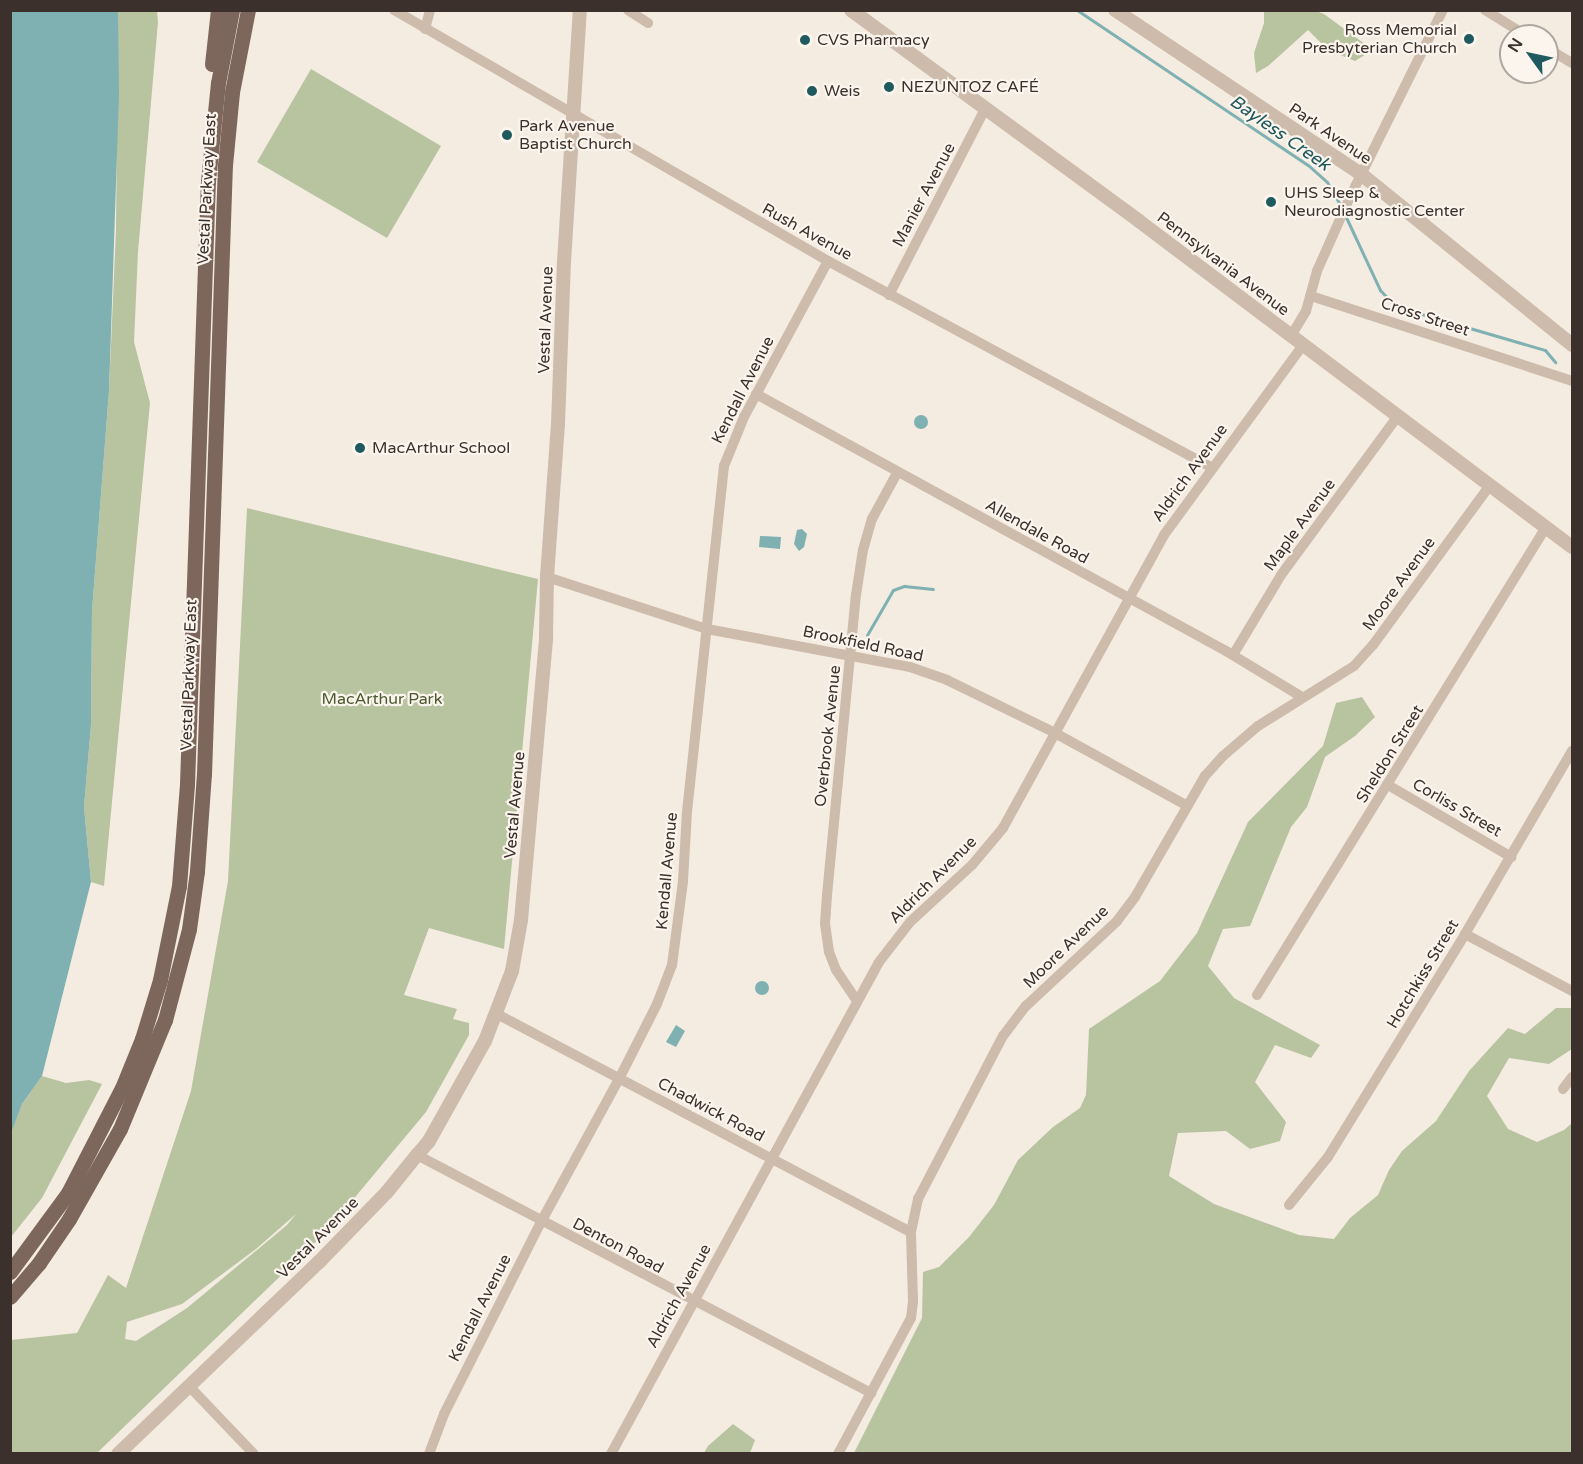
<!DOCTYPE html>
<meta charset="utf-8">
<style>
body{margin:0}
#map{position:relative;width:1583px;height:1464px;overflow:hidden;background:#f4ebe1;font-family:"Varela Round",sans-serif}
div>[style]{position:absolute}
.green>*{inset:0;background:#b8c4a0}
.water>*{inset:0;background:#7fb0b2}
.round{border-radius:50%}
.stream>*{height:3px;margin:-1.5px;padding:0 1.5px;transform-origin:1.5px;border-radius:1.5px;background:#7fb0b2}
.minor>*{height:10px;margin:-5px;padding:0 5px;transform-origin:5px;border-radius:5px;background:#cdbbac}
.tertiary>*{height:14px;margin:-7px;padding:0 7px;transform-origin:7px;border-radius:7px;background:#cdbbac}
.primary>*{height:15px;margin:-7.5px;padding:0 7.5px;transform-origin:7.5px;border-radius:7.5px;background:#7d675c}
.dots>*{width:16px;height:16px;translate:-50% -50%;box-sizing:border-box;border:3px solid #fbf5ee;border-radius:50%}
span{translate:-50% -50%;white-space:nowrap;text-align:center;line-height:1.15;-webkit-text-stroke:4.5px #fbf5ee;paint-order:stroke}
.poi-label{font-size:16px;color:#3b302b}
.right{translate:-100% -50%;text-align:right}
.left{translate:0 -50%;text-align:left}
.street-label{font-size:16px;color:#3b302b}
.park-label{font-size:16px;color:#4a5a2e}
.water-label{font-size:18px;color:#1f5a5e;font-style:italic}
.frame{position:absolute;inset:0;border:12px solid #3b302b;pointer-events:none}
.north{position:absolute;left:1499px;top:24px;width:60px;height:60px;box-sizing:border-box;background:#fbf5ee;border:2px solid #aea6a0;border-radius:50%;rotate:303deg;font-size:16px;font-weight:700;line-height:24px;text-align:center;color:#3b302b}
.north::after{content:'';display:block;margin:auto;width:21px;height:27px;background:#1f5a5e;clip-path:polygon(50% 0,100% 100%,50% 72%,0 100%)}
</style>
<div id="map">
<div class="green">
<div style="clip-path:polygon(1264px 10px,1316px 11px,1324px 14px,1373px 50px,1355px 61px,1328px 50px,1308px 30px,1268px 66px,1256px 73px,1254px 53px,1264px 23px)"></div>
<div style="clip-path:polygon(118px 11px,157px 11px,158px 22px,138px 252px,134px 342px,150px 403px,104px 886px,91px 882px,84px 807px,91px 725px,92px 611px,109px 391px,116px 229px)"></div>
<div style="clip-path:polygon(311px 69px,441px 146px,387px 238px,257px 162px)"></div>
<div style="clip-path:polygon(evenodd,247px 508px,538px 579px,504px 949px,429px 928px,404px 995px,457px 1009px,453px 1019px,469px 1023px,469px 1035px,426px 1112px,326px 1232px,97px 1453px,11px 1453px,11px 1340px,77px 1333px,108px 1275px,126px 1288px,191px 1091px,228px 881px,247px 508px,296px 1214px,287px 1225px,187px 1308px,136px 1341px,125px 1339px,127px 1322px,182px 1304px,256px 1249px,296px 1214px)"></div>
<div style="clip-path:polygon(1362px 697px,1375px 717px,1355px 736px,1325px 757px,1307px 807px,1291px 827px,1250px 926px,1223px 929px,1208px 966px,1234px 998px,1320px 1045px,1311px 1058px,1275px 1045px,1255px 1082px,1286px 1122px,1280px 1141px,1250px 1149px,1226px 1131px,1178px 1133px,1169px 1176px,1214px 1204px,1299px 1235px,1334px 1239px,1350px 1218px,1378px 1195px,1389px 1170px,1402px 1151px,1436px 1121px,1469px 1071px,1508px 1028px,1525px 1034px,1556px 1008px,1572px 1008px,1572px 1049px,1549px 1064px,1509px 1058px,1487px 1096px,1508px 1129px,1537px 1142px,1564px 1130px,1572px 1123px,1572px 1453px,854px 1453px,922px 1318px,923px 1272px,939px 1267px,969px 1237px,994px 1205px,1018px 1160px,1053px 1127px,1080px 1108px,1086px 1095px,1089px 1029px,1160px 981px,1197px 933px,1248px 822px,1323px 746px,1336px 703px)"></div>
<div style="clip-path:polygon(42px 1076px,66px 1083px,89px 1080px,102px 1084px,42px 1198px,11px 1237px,10px 1133px,22px 1104px)"></div>
<div style="clip-path:polygon(733px 1424px,755px 1440px,750px 1453px,704px 1453px,708px 1446px)"></div>
</div>
<div class="water">
<div style="clip-path:polygon(11px 10px,118px 11px,119px 95px,109px 391px,92px 611px,91px 725px,84px 807px,91px 882px,42px 1076px,22px 1104px,11px 1133px)"></div>
<div class="round" style="left:914px;top:415px;width:14px;height:14px"></div>
<div style="clip-path:polygon(802px 529px,807px 534px,804px 547px,799px 551px,794px 544px,797px 530px)"></div>
<div style="clip-path:polygon(760px 536px,781px 537px,780px 549px,759px 547px)"></div>
<div class="round" style="left:755px;top:981px;width:14px;height:14px"></div>
<div style="clip-path:polygon(676px 1025px,685px 1031px,676px 1047px,666px 1042px)"></div>
</div>
<div class="stream">
<div style="left:1077px;top:10px;width:278px;rotate:33.9deg"></div>
<div style="left:1308px;top:165px;width:25px;rotate:42deg"></div>
<div style="left:1327px;top:182px;width:28px;rotate:60deg"></div>
<div style="left:1345px;top:215px;width:83px;rotate:65deg"></div>
<div style="left:1380px;top:290px;width:16px;rotate:47deg"></div>
<div style="left:1391px;top:302px;width:19px;rotate:25deg"></div>
<div style="left:1408px;top:310px;width:143px;rotate:16.3deg"></div>
<div style="left:1545px;top:350px;width:16px;rotate:50deg"></div>
<div style="left:867px;top:635px;width:52px;rotate:-60deg"></div>
<div style="left:893px;top:590px;width:12px;rotate:-20deg"></div>
<div style="left:904px;top:586px;width:29px;rotate:6deg"></div>
</div>
<div class="minor">
<div style="left:394px;top:10px;width:501px;rotate:30.04deg"></div>
<div style="left:828px;top:261px;width:436px;rotate:28.3deg"></div>
<div style="left:628px;top:10px;width:24px;rotate:33deg"></div>
<div style="left:1485px;top:10px;width:49px;rotate:31.8deg"></div>
<div style="left:425px;top:29px;width:20px;rotate:-75deg"></div>
<div style="left:1547px;top:48px;width:29px;rotate:31deg"></div>
<div style="left:889px;top:295px;width:209px;rotate:-62.7deg"></div>
<div style="left:1311px;top:296px;width:274px;rotate:18deg"></div>
<div style="left:1291px;top:336px;width:29px;rotate:-59deg"></div>
<div style="left:1306px;top:311px;width:41px;rotate:-74.6deg"></div>
<div style="left:1317px;top:271px;width:79px;rotate:-66deg"></div>
<div style="left:1349px;top:199px;width:211px;rotate:-63.6deg"></div>
<div style="left:756px;top:394px;width:536px;rotate:28.67deg"></div>
<div style="left:1226px;top:651px;width:89px;rotate:31.2deg"></div>
<div style="left:547px;top:577px;width:168px;rotate:18deg"></div>
<div style="left:707px;top:629px;width:207px;rotate:10.6deg"></div>
<div style="left:910px;top:667px;width:39px;rotate:19deg"></div>
<div style="left:947px;top:680px;width:120px;rotate:26.1deg"></div>
<div style="left:1055px;top:733px;width:149px;rotate:28.8deg"></div>
<div style="left:1233px;top:655px;width:93px;rotate:-59deg"></div>
<div style="left:1281px;top:575px;width:197px;rotate:-53.7deg"></div>
<div style="left:1388px;top:785px;width:143px;rotate:30.3deg"></div>
<div style="left:1465px;top:934px;width:121px;rotate:28deg"></div>
<div style="left:1257px;top:995px;width:550px;rotate:-58.3deg"></div>
<div style="left:857px;top:1001px;width:37px;rotate:-124deg"></div>
<div style="left:836px;top:970px;width:19px;rotate:-111deg"></div>
<div style="left:829px;top:952px;width:28px;rotate:-98deg"></div>
<div style="left:825px;top:924px;width:29px;rotate:-86deg"></div>
<div style="left:827px;top:895px;width:301px;rotate:-84.5deg"></div>
<div style="left:856px;top:595px;width:46px;rotate:-81.2deg"></div>
<div style="left:863px;top:550px;width:32px;rotate:-74deg"></div>
<div style="left:872px;top:519px;width:52px;rotate:-61.5deg"></div>
<div style="left:497px;top:1014px;width:468px;rotate:27.8deg"></div>
<div style="left:1563px;top:1089px;width:15px;rotate:-53deg"></div>
<div style="left:417px;top:1155px;width:513px;rotate:27.66deg"></div>
<div style="left:1289px;top:1205px;width:62px;rotate:-50.9deg"></div>
<div style="left:1328px;top:1157px;width:262px;rotate:-58.4deg"></div>
<div style="left:1465px;top:934px;width:212px;rotate:-59.7deg"></div>
<div style="left:188px;top:1385px;width:95px;rotate:46.3deg"></div>
<div style="left:429px;top:1454px;width:43px;rotate:-69.4deg"></div>
<div style="left:444px;top:1414px;width:215px;rotate:-63.2deg"></div>
<div style="left:541px;top:1222px;width:163px;rotate:-61.4deg"></div>
<div style="left:619px;top:1079px;width:84px;rotate:-63.1deg"></div>
<div style="left:657px;top:1004px;width:42px;rotate:-69deg"></div>
<div style="left:672px;top:965px;width:85px;rotate:-82.5deg"></div>
<div style="left:683px;top:881px;width:69px;rotate:-86.7deg"></div>
<div style="left:687px;top:812px;width:348px;rotate:-83.9deg"></div>
<div style="left:724px;top:466px;width:53px;rotate:-67.8deg"></div>
<div style="left:744px;top:417px;width:177px;rotate:-61.7deg"></div>
<div style="left:611px;top:1454px;width:560px;rotate:-61.42deg"></div>
<div style="left:879px;top:962px;width:51px;rotate:-52.2deg"></div>
<div style="left:910px;top:922px;width:84px;rotate:-42.6deg"></div>
<div style="left:972px;top:865px;width:48px;rotate:-50deg"></div>
<div style="left:1003px;top:828px;width:334px;rotate:-61.2deg"></div>
<div style="left:1164px;top:535px;width:235px;rotate:-53.8deg"></div>
<div style="left:838px;top:1454px;width:154px;rotate:-61.8deg"></div>
<div style="left:911px;top:1318px;width:17px;rotate:-83deg"></div>
<div style="left:913px;top:1301px;width:69px;rotate:-91.7deg"></div>
<div style="left:911px;top:1232px;width:34px;rotate:-78deg"></div>
<div style="left:918px;top:1199px;width:184px;rotate:-62.5deg"></div>
<div style="left:1003px;top:1036px;width:38px;rotate:-53deg"></div>
<div style="left:1026px;top:1006px;width:125px;rotate:-43deg"></div>
<div style="left:1117px;top:921px;width:30px;rotate:-53deg"></div>
<div style="left:1135px;top:897px;width:140px;rotate:-60deg"></div>
<div style="left:1205px;top:776px;width:27px;rotate:-48deg"></div>
<div style="left:1223px;top:756px;width:46px;rotate:-40.6deg"></div>
<div style="left:1258px;top:726px;width:113px;rotate:-32deg"></div>
<div style="left:1354px;top:666px;width:28px;rotate:-48deg"></div>
<div style="left:1373px;top:645px;width:198px;rotate:-53.8deg"></div>
</div>
<div class="tertiary">
<div style="left:851px;top:10px;width:357px;rotate:36.2deg"></div>
<div style="left:1139px;top:221px;width:542px;rotate:36.98deg"></div>
<div style="left:1115px;top:10px;width:296px;rotate:33.7deg"></div>
<div style="left:1361px;top:174px;width:272px;rotate:39deg"></div>
<div style="left:118px;top:1454px;width:278px;rotate:-43.7deg"></div>
<div style="left:319px;top:1262px;width:98px;rotate:-45.8deg"></div>
<div style="left:387px;top:1192px;width:48px;rotate:-51deg"></div>
<div style="left:417px;top:1155px;width:18px;rotate:-49deg"></div>
<div style="left:429px;top:1141px;width:115px;rotate:-60.8deg"></div>
<div style="left:485px;top:1041px;width:75px;rotate:-68.9deg"></div>
<div style="left:512px;top:971px;width:52px;rotate:-80deg"></div>
<div style="left:521px;top:920px;width:283px;rotate:-84.9deg"></div>
<div style="left:546px;top:638px;width:61px;rotate:-89.1deg"></div>
<div style="left:547px;top:577px;width:153px;rotate:-85.9deg"></div>
<div style="left:558px;top:424px;width:162px;rotate:-87.9deg"></div>
<div style="left:564px;top:262px;width:253px;rotate:-86.4deg"></div>
</div>
<div class="primary">
<div style="left:212px;top:64px;width:54px;rotate:-83.7deg"></div>
<div style="left:10px;top:1272px;width:98px;rotate:-53.7deg"></div>
<div style="left:68px;top:1193px;width:118px;rotate:-62.8deg"></div>
<div style="left:122px;top:1088px;width:53px;rotate:-67.8deg"></div>
<div style="left:142px;top:1039px;width:62px;rotate:-73deg"></div>
<div style="left:160px;top:980px;width:96px;rotate:-78.6deg"></div>
<div style="left:179px;top:886px;width:102px;rotate:-85.5deg"></div>
<div style="left:187px;top:784px;width:603px;rotate:-88.01deg"></div>
<div style="left:208px;top:181px;width:99px;rotate:-84.2deg"></div>
<div style="left:218px;top:83px;width:74px;rotate:-79.1deg"></div>
<div style="left:10px;top:1297px;width:45px;rotate:-49.5deg"></div>
<div style="left:39px;top:1263px;width:53px;rotate:-55.7deg"></div>
<div style="left:69px;top:1219px;width:103px;rotate:-60.5deg"></div>
<div style="left:120px;top:1129px;width:118px;rotate:-67.6deg"></div>
<div style="left:165px;top:1020px;width:94px;rotate:-75.2deg"></div>
<div style="left:189px;top:929px;width:59px;rotate:-82.1deg"></div>
<div style="left:197px;top:871px;width:97px;rotate:-85.9deg"></div>
<div style="left:204px;top:774px;width:609px;rotate:-88.03deg"></div>
<div style="left:225px;top:165px;width:73px;rotate:-84.5deg"></div>
<div style="left:232px;top:92px;width:84px;rotate:-79deg"></div>
</div>
<div class="dots">
<div style="left:1469px;top:39px;background:#1f5a5e"></div>
<div style="left:805px;top:40px;background:#1f5a5e"></div>
<div style="left:889px;top:87px;background:#1f5a5e"></div>
<div style="left:812px;top:91px;background:#1f5a5e"></div>
<div style="left:507px;top:135px;background:#1f5a5e"></div>
<div style="left:1271px;top:202px;background:#1f5a5e"></div>
<div style="left:360px;top:448px;background:#1f5a5e"></div>
</div>
<div class="poi-label">
<span class="right" style="left:1457px;top:39px">Ross Memorial<br>Presbyterian Church</span>
<span class="left" style="left:817px;top:40px">CVS Pharmacy</span>
<span class="left" style="left:901px;top:87px">NEZUNTOZ CAFÉ</span>
<span class="left" style="left:824px;top:91px">Weis</span>
<span class="left" style="left:519px;top:135px">Park Avenue<br>Baptist Church</span>
<span class="left" style="left:1284px;top:202px">UHS Sleep &amp;<br>Neurodiagnostic Center</span>
<span class="left" style="left:372px;top:448px">MacArthur School</span>
</div>
<div class="street-label">
<span style="left:1330px;top:134px;rotate:34deg">Park Avenue</span>
<span style="left:207px;top:189px;rotate:-87deg">Vestal Parkway East</span>
<span style="left:924px;top:195px;rotate:-62deg">Manier Avenue</span>
<span style="left:807px;top:232px;rotate:29deg">Rush Avenue</span>
<span style="left:1223px;top:264px;rotate:37deg">Pennsylvania Avenue</span>
<span style="left:1425px;top:317px;rotate:18deg">Cross Street</span>
<span style="left:546px;top:320px;rotate:-88deg">Vestal Avenue</span>
<span style="left:743px;top:390px;rotate:-63deg">Kendall Avenue</span>
<span style="left:1190px;top:473px;rotate:-54deg">Aldrich Avenue</span>
<span style="left:1300px;top:525px;rotate:-54deg">Maple Avenue</span>
<span style="left:1037px;top:532px;rotate:29deg">Allendale Road</span>
<span style="left:1399px;top:584px;rotate:-54deg">Moore Avenue</span>
<span style="left:863px;top:644px;rotate:12deg">Brookfield Road</span>
<span style="left:189px;top:675px;rotate:-88deg">Vestal Parkway East</span>
<span style="left:828px;top:736px;rotate:-84deg">Overbrook Avenue</span>
<span style="left:1390px;top:754px;rotate:-58deg">Sheldon Street</span>
<span style="left:515px;top:805px;rotate:-85deg">Vestal Avenue</span>
<span style="left:1457px;top:808px;rotate:30deg">Corliss Street</span>
<span style="left:667px;top:871px;rotate:-85deg">Kendall Avenue</span>
<span style="left:933px;top:880px;rotate:-45deg">Aldrich Avenue</span>
<span style="left:1066px;top:947px;rotate:-44deg">Moore Avenue</span>
<span style="left:1423px;top:974px;rotate:-59deg">Hotchkiss Street</span>
<span style="left:711px;top:1110px;rotate:28deg">Chadwick Road</span>
<span style="left:318px;top:1238px;rotate:-45deg">Vestal Avenue</span>
<span style="left:618px;top:1246px;rotate:28deg">Denton Road</span>
<span style="left:679px;top:1296px;rotate:-61deg">Aldrich Avenue</span>
<span style="left:480px;top:1308px;rotate:-63deg">Kendall Avenue</span>
</div>
<div class="park-label">
<span style="left:382px;top:699px">MacArthur Park</span>
</div>
<div class="water-label">
<span style="left:1280px;top:133px;rotate:35deg">Bayless Creek</span>
</div>
<div class="frame"></div>
<div class="north">N</div>
</div>
